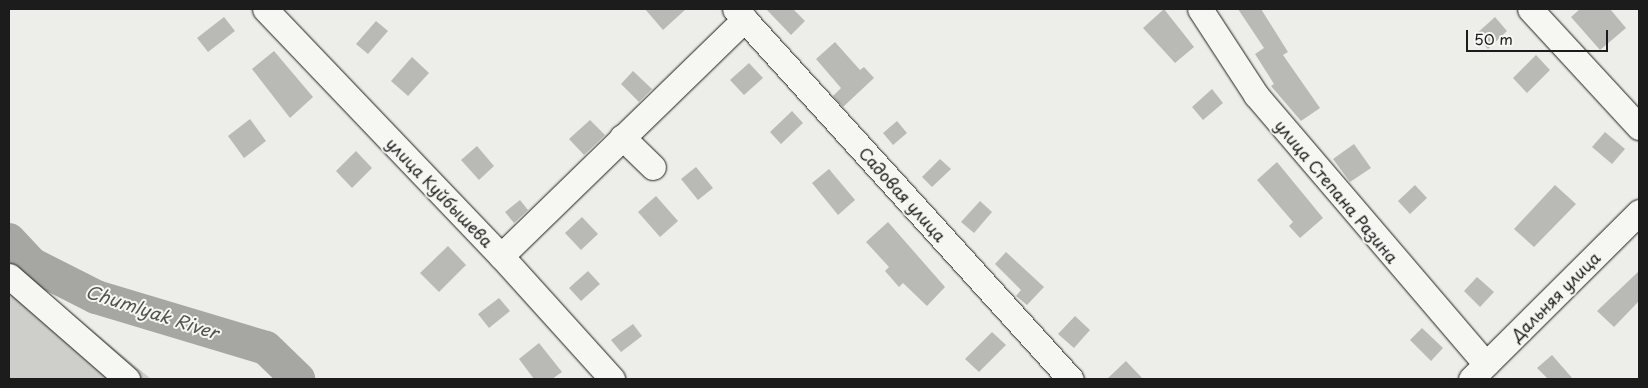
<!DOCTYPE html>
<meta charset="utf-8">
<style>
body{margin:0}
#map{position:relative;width:1648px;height:388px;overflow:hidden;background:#edede9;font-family:"Playpen Sans",sans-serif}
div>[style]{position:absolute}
.green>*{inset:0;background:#cececb}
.river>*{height:34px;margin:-17px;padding:0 17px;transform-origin:17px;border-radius:17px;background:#a6a6a3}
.building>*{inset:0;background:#b9b9b6}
.roads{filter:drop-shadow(0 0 1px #1c1c1c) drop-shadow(0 0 1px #1c1c1c)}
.minor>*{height:25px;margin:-12.5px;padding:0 12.5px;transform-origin:12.5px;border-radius:12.5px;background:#f6f6f2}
span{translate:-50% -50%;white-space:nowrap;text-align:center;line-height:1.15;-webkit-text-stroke:4px #f6f6f2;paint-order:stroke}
.street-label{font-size:16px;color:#1c1c1c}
.water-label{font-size:18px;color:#535352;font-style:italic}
.frame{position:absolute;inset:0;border:10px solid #1c1c1c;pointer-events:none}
.scale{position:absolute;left:1466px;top:30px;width:142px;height:22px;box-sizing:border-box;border:2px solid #1c1c1c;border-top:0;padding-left:6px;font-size:15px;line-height:18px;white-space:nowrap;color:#1c1c1c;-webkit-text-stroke:4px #f6f6f2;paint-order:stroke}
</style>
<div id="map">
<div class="green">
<div style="clip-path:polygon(9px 261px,151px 379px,9px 379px)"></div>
</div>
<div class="river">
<div style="left:9px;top:240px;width:33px;rotate:47deg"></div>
<div style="left:31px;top:264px;width:73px;rotate:26.9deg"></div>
<div style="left:96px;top:297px;width:177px;rotate:16.7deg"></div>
<div style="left:266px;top:348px;width:45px;rotate:44.1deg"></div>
</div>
<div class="building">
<div style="clip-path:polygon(645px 9px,686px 9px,663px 30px)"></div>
<div style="clip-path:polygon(766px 9px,793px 9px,805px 21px,791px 35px)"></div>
<div style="clip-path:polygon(1164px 9px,1194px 47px,1175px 63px,1143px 28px)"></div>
<div style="clip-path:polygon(1238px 9px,1261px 9px,1288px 52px,1283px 55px,1320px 108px,1301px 121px,1271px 86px,1274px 84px,1255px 54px,1264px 48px)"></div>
<div style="clip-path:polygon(1580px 9px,1610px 9px,1626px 28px,1600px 50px,1571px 17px)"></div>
<div style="clip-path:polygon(224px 17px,235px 31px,208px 52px,197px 38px)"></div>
<div style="clip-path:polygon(1495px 17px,1507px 31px,1488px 49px,1475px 35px)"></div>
<div style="clip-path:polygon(376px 21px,388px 31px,368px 54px,356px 44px)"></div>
<div style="clip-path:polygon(835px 42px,860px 70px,864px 67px,874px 78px,843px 107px,833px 96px,841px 88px,816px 59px)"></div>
<div style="clip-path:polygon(274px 51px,313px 97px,290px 118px,252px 69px)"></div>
<div style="clip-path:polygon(1536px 55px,1550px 70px,1527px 93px,1513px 78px)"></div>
<div style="clip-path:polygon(412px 57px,429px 73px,408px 96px,391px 81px)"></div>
<div style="clip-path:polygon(749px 63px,763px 78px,744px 95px,730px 80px)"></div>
<div style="clip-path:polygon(633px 71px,652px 89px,639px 102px,621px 84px)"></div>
<div style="clip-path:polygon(1212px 89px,1223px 103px,1203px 120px,1192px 107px)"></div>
<div style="clip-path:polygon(792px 111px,803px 123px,781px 144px,770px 132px)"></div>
<div style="clip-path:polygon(250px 119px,266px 141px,244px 158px,228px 136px)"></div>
<div style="clip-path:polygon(590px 120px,605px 135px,584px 155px,569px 139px)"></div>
<div style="clip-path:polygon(897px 121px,907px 133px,893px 145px,883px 133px)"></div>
<div style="clip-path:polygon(1605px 132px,1625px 149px,1612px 164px,1592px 147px)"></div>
<div style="clip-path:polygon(1354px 144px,1371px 168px,1350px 182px,1333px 159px)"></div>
<div style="clip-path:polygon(477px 146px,494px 166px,479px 180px,461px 160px)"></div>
<div style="clip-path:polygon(356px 151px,372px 168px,352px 188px,336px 171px)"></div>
<div style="clip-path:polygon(940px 159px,951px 169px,932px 187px,922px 177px)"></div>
<div style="clip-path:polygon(1277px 162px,1323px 218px,1300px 238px,1289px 226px,1293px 222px,1257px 180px)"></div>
<div style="clip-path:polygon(696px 167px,713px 188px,698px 200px,681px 179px)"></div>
<div style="clip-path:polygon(829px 169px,855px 200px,838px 215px,812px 183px)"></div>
<div style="clip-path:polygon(1415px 185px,1427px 198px,1410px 214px,1398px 201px)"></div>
<div style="clip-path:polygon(1555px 185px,1576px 204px,1534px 247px,1514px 229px)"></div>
<div style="clip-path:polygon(656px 196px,678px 221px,660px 237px,638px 212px)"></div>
<div style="clip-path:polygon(520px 200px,528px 210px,514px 223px,505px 212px)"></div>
<div style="clip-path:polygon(980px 201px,992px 212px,974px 233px,961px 222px)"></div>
<div style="clip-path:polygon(582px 217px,598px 234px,581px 250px,565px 233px)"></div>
<div style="clip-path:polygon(888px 222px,945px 287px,927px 306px,903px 283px,899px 287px,885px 271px,889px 267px,866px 242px)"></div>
<div style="clip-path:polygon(448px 246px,466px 265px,439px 292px,420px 273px)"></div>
<div style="clip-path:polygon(1006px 252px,1044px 287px,1027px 305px,1016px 296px,1021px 290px,995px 264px)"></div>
<div style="clip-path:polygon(588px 271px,600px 284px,581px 301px,569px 288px)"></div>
<div style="clip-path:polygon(1639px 271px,1639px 301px,1614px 327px,1597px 311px)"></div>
<div style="clip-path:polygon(1477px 277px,1494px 292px,1480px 307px,1464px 291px)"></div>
<div style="clip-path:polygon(499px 298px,510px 311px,489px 328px,478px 314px)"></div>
<div style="clip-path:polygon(1075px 316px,1090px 330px,1074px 348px,1058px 334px)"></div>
<div style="clip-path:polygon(633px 324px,642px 336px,621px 352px,611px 340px)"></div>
<div style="clip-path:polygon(1422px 328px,1443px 348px,1431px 361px,1410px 340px)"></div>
<div style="clip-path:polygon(992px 332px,1006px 345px,979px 372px,965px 359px)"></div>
<div style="clip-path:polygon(539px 343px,562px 372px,552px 379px,534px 379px,519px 359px)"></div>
<div style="clip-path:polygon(1552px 355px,1573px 379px,1548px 379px,1537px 368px)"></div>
<div style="clip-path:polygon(1126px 361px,1143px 379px,1107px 379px)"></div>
</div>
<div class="roads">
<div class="minor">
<div style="left:265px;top:9px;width:342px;rotate:46.3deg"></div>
<div style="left:501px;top:256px;width:166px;rotate:47.9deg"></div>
<div style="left:735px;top:9px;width:500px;rotate:47.8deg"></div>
<div style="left:1200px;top:9px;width:103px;rotate:56.9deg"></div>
<div style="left:1256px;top:95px;width:354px;rotate:49.5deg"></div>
<div style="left:1530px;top:9px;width:161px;rotate:47.3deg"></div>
<div style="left:622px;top:137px;width:43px;rotate:44.1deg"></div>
<div style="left:501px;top:256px;width:340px;rotate:-44.2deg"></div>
<div style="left:9px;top:276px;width:157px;rotate:41.1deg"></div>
<div style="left:1471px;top:379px;width:237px;rotate:-44.8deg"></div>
</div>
</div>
<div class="street-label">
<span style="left:1337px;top:191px;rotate:50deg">улица Степана Разина</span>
<span style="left:440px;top:192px;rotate:46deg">улица Куйбышева</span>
<span style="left:903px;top:194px;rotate:48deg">Садовая улица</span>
<span style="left:1555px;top:296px;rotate:-45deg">Дальняя улица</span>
</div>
<div class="water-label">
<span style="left:152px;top:312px;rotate:18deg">Chumlyak River</span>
</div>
<div class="frame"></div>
<div class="scale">50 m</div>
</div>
